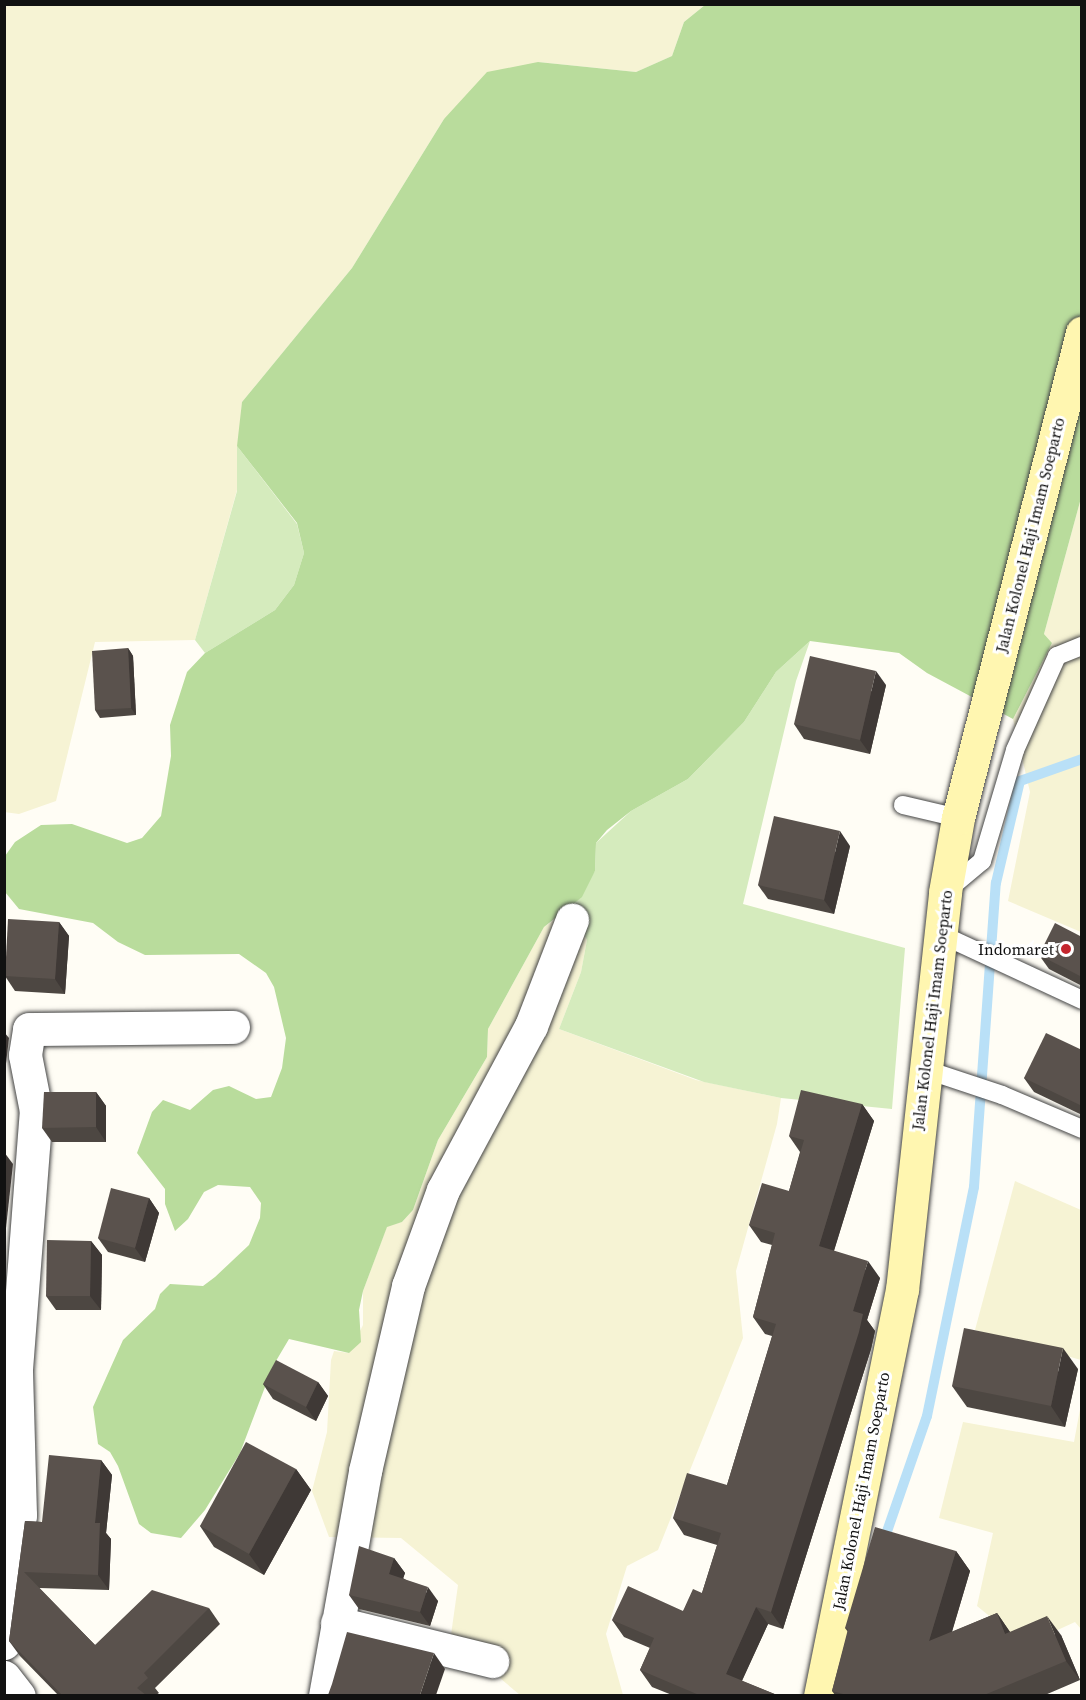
<!DOCTYPE html>
<style>
body{margin:0}
#map{position:relative;width:1086px;height:1700px;overflow:hidden;background:#fffdf5;font-family:"Source Serif 4",serif}
div>[style]{position:absolute}
.farmland>*{inset:0;background:#f6f3d4}
.green>*{inset:0;background:#d5ebbd}
.forest>*{inset:0;background:#b9dc9c}
.stream>*{height:10px;margin:-5px;padding:0 5px;transform-origin:5px;border-radius:5px;background:#b9e0f7}
.roads{filter:drop-shadow(0 0 2px #444) drop-shadow(0 0 2px #444)}
.service>*{height:18px;margin:-9px;padding:0 9px;transform-origin:9px;border-radius:9px;background:#fff}
.minor>*{height:33px;margin:-16.5px;padding:0 16.5px;transform-origin:16.5px;border-radius:16.5px;background:#fff}
.secondary>*{height:33px;margin:-16.5px;padding:0 16.5px;transform-origin:16.5px;border-radius:16.5px;background:#fff6b0}
.wall>*{inset:0;background:#4d4742}
.shaded-wall>*{inset:0;background:#3f3936}
.building>*{inset:0;background:#5a524d}
.dots>*{width:16px;height:16px;translate:-50% -50%;box-sizing:border-box;border:3px solid #fff;border-radius:50%}
span{translate:-50% -50%;white-space:nowrap;text-align:center;line-height:1.15;-webkit-text-stroke:6px #fff;paint-order:stroke}
.street-label{font-size:16px;color:#111}
.poi-label{font-size:16px;color:#111}
.right{translate:-100% -50%;text-align:right}
.frame{position:absolute;inset:0;border:6px solid #111;pointer-events:none}
</style>
<div id="map">
<div class="farmland">
<div style="clip-path:polygon(4px 5px,705px 5px,684px 22px,672px 56px,636px 72px,538px 62px,444px 119px,352px 268px,242px 402px,237px 490px,195px 640px,95px 642px,56px 801px,19px 814px,4px 812px)"></div>
<div style="clip-path:polygon(1081px 498px,1081px 932px,1008px 901px,1030px 792px,1013px 719px,1052px 643px,1044px 634px)"></div>
<div style="clip-path:polygon(569px 909px,587px 940px,581px 972px,559px 1029px,696px 1080px,781px 1098px,777px 1124px,736px 1271px,743px 1338px,658px 1550px,627px 1566px,606px 1634px,623px 1695px,520px 1695px,488px 1668px,449px 1649px,458px 1585px,401px 1538px,329px 1537px,312px 1491px,327px 1432px,331px 1360px,334px 1351px,349px 1353px,363px 1325px,363px 1291px,387px 1226px,402px 1222px,413px 1210px,438px 1140px,487px 1057px,488px 1029px,544px 927px)"></div>
<div style="clip-path:polygon(1015px 1181px,1081px 1210px,1081px 1360px,975px 1330px)"></div>
<div style="clip-path:polygon(1081px 1404px,1081px 1629px,1075px 1622px,1025px 1645px,977px 1606px,993px 1533px,939px 1518px,963px 1422px,1074px 1442px)"></div>
</div>
<div class="green">
<div style="clip-path:polygon(237px 446px,297px 524px,304px 553px,294px 585px,275px 610px,205px 653px,195px 640px,237px 491px)"></div>
<div style="clip-path:polygon(810px 641px,796px 681px,743px 904px,905px 948px,892px 1109px,781px 1098px,704px 1082px,559px 1029px,581px 972px,587px 940px,569px 909px,595px 871px,596px 843px,631px 811px,688px 779px,744px 722px,776px 672px)"></div>
</div>
<div class="forest">
<div style="clip-path:polygon(705px 5px,1081px 5px,1081px 498px,1044px 634px,1052px 643px,1013px 719px,927px 673px,899px 653px,810px 641px,776px 672px,744px 722px,688px 779px,631px 811px,607px 830px,596px 843px,595px 871px,582px 897px,544px 927px,488px 1029px,487px 1057px,438px 1140px,413px 1210px,402px 1222px,387px 1227px,363px 1291px,359px 1310px,361px 1342px,349px 1353px,289px 1339px,273px 1366px,240px 1453px,205px 1510px,181px 1538px,151px 1533px,139px 1524px,118px 1466px,110px 1452px,98px 1444px,93px 1407px,123px 1340px,155px 1309px,160px 1294px,170px 1284px,203px 1286px,215px 1277px,249px 1245px,260px 1218px,261px 1203px,250px 1187px,218px 1185px,204px 1192px,188px 1219px,175px 1231px,165px 1204px,165px 1189px,137px 1153px,152px 1112px,163px 1100px,190px 1110px,213px 1090px,229px 1086px,256px 1099px,271px 1097px,282px 1068px,286px 1038px,274px 987px,266px 973px,239px 954px,145px 955px,118px 942px,93px 923px,19px 909px,5px 892px,5px 856px,15px 842px,41px 825px,72px 824px,127px 843px,142px 838px,161px 816px,171px 756px,170px 725px,187px 672px,205px 653px,275px 610px,294px 585px,304px 553px,297px 523px,237px 446px,242px 402px,352px 268px,444px 119px,487px 72px,538px 62px,636px 72px,672px 56px,684px 22px)"></div>
</div>
<div class="stream">
<div style="left:883px;top:1543px;width:134px;rotate:-70.9deg"></div>
<div style="left:927px;top:1416px;width:234px;rotate:-78.4deg"></div>
<div style="left:974px;top:1187px;width:305px;rotate:-85.9deg"></div>
<div style="left:996px;top:883px;width:105px;rotate:-76.8deg"></div>
<div style="left:1020px;top:781px;width:66px;rotate:-19.5deg"></div>
</div>
<div class="roads">
<div class="service">
<div style="left:903px;top:805px;width:57px;rotate:13.3deg"></div>
<div style="left:946px;top:891px;width:47px;rotate:-39.8deg"></div>
<div style="left:982px;top:861px;width:116px;rotate:-73.4deg"></div>
<div style="left:1015px;top:750px;width:103px;rotate:-65.9deg"></div>
<div style="left:1057px;top:656px;width:27px;rotate:-22deg"></div>
<div style="left:940px;top:934px;width:157px;rotate:24.9deg"></div>
<div style="left:924px;top:1069px;width:82px;rotate:18.4deg"></div>
<div style="left:1002px;top:1095px;width:87px;rotate:23deg"></div>
</div>
<div class="minor">
<div style="left:337px;top:1623px;width:160px;rotate:13.8deg"></div>
<div style="left:4px;top:1643px;width:129px;rotate:-82.9deg"></div>
<div style="left:20px;top:1515px;width:146px;rotate:-91.6deg"></div>
<div style="left:16px;top:1369px;width:259px;rotate:-85.6deg"></div>
<div style="left:36px;top:1111px;width:57px;rotate:-101.1deg"></div>
<div style="left:25px;top:1055px;width:26px;rotate:-81deg"></div>
<div style="left:29px;top:1029px;width:204px;rotate:-0.6deg"></div>
<div style="left:4px;top:1677px;width:24px;rotate:52deg"></div>
<div style="left:325px;top:1696px;width:229px;rotate:-79.9deg"></div>
<div style="left:365px;top:1471px;width:190px;rotate:-76.9deg"></div>
<div style="left:408px;top:1286px;width:102px;rotate:-70deg"></div>
<div style="left:443px;top:1190px;width:186px;rotate:-61.8deg"></div>
<div style="left:531px;top:1026px;width:114px;rotate:-68.9deg"></div>
</div>
<div class="secondary">
<div style="left:820px;top:1696px;width:414px;rotate:-78.6deg"></div>
<div style="left:902px;top:1290px;width:400px;rotate:-83.8deg"></div>
<div style="left:945px;top:892px;width:75px;rotate:-80deg"></div>
<div style="left:958px;top:818px;width:501px;rotate:-75.66deg"></div>
</div>
</div>
<div class="wall">
<div style="clip-path:polygon(128px 648px,133px 656px,136px 715px,100px 718px,95px 710px)"></div>
<div style="clip-path:polygon(886px 685px,870px 754px,804px 739px,794px 724px)"></div>
<div style="clip-path:polygon(850px 846px,834px 914px,768px 899px,758px 885px)"></div>
<div style="clip-path:polygon(59px 922px,69px 936px,65px 994px,15px 991px,5px 976px)"></div>
<div style="clip-path:polygon(1082px 937px,1082px 986px,1049px 969px,1039px 955px)"></div>
<div style="clip-path:polygon(1082px 1050px,1082px 1115px,1034px 1092px,1024px 1078px)"></div>
<div style="clip-path:polygon(96px 1092px,106px 1106px,106px 1142px,52px 1142px,42px 1128px)"></div>
<div style="clip-path:polygon(862px 1104px,874px 1121px,834px 1251px,880px 1278px,867px 1320px,875px 1331px,871px 1349px,783px 1629px,768px 1624px,742px 1681px,777px 1695px,672px 1695px,652px 1687px,640px 1670px,650px 1648px,624px 1637px,612px 1620px,683px 1611px,702px 1593px,717px 1545px,684px 1535px,673px 1518px,727px 1485px,772px 1336px,765px 1334px,753px 1317px,772px 1245px,761px 1242px,749px 1225px,789px 1191px,800px 1152px,789px 1136px)"></div>
<div style="clip-path:polygon(149px 1198px,159px 1213px,145px 1262px,108px 1252px,98px 1238px)"></div>
<div style="clip-path:polygon(91px 1241px,102px 1255px,101px 1310px,56px 1310px,46px 1296px)"></div>
<div style="clip-path:polygon(1078px 1369px,1065px 1427px,967px 1407px,952px 1386px)"></div>
<div style="clip-path:polygon(318px 1382px,328px 1396px,316px 1421px,273px 1399px,263px 1384px)"></div>
<div style="clip-path:polygon(101px 1460px,112px 1475px,106px 1533px,111px 1539px,109px 1590px,39px 1588px,95px 1645px,209px 1608px,220px 1624px,155px 1688px,159px 1693px,156px 1695px,58px 1695px,20px 1656px,9px 1641px,25px 1521px,42px 1522px)"></div>
<div style="clip-path:polygon(296px 1469px,311px 1490px,264px 1575px,214px 1547px,200px 1526px)"></div>
<div style="clip-path:polygon(956px 1551px,970px 1571px,952px 1632px,997px 1613px,1010px 1632px,1061px 1635px,1080px 1680px,1045px 1695px,835px 1695px,832px 1691px,848px 1632px,845px 1628px)"></div>
<div style="clip-path:polygon(394px 1558px,405px 1573px,403px 1578px,438px 1601px,430px 1626px,359px 1609px,349px 1595px)"></div>
</div>
<div class="shaded-wall">
<div style="clip-path:polygon(128px 648px,133px 656px,136px 715px,131px 708px)"></div>
<div style="clip-path:polygon(876px 671px,886px 685px,870px 754px,860px 740px)"></div>
<div style="clip-path:polygon(840px 831px,850px 846px,834px 914px,824px 900px)"></div>
<div style="clip-path:polygon(59px 922px,69px 936px,65px 994px,55px 979px)"></div>
<div style="clip-path:polygon(4px 1032px,9px 1038px,5px 1072px,4px 1071px)"></div>
<div style="clip-path:polygon(96px 1092px,106px 1106px,106px 1142px,96px 1127px)"></div>
<div style="clip-path:polygon(862px 1104px,874px 1121px,830px 1263px,819px 1246px)"></div>
<div style="clip-path:polygon(4px 1152px,13px 1164px,6px 1228px,4px 1226px)"></div>
<div style="clip-path:polygon(149px 1198px,159px 1213px,145px 1262px,135px 1248px)"></div>
<div style="clip-path:polygon(91px 1241px,102px 1255px,101px 1310px,90px 1296px)"></div>
<div style="clip-path:polygon(868px 1261px,880px 1278px,867px 1320px,875px 1331px,871px 1349px,783px 1629px,771px 1612px,853px 1311px)"></div>
<div style="clip-path:polygon(1063px 1348px,1078px 1369px,1065px 1427px,1051px 1406px)"></div>
<div style="clip-path:polygon(318px 1382px,328px 1396px,316px 1421px,306px 1407px)"></div>
<div style="clip-path:polygon(101px 1460px,112px 1475px,106px 1533px,111px 1539px,109px 1590px,98px 1575px,95px 1523px)"></div>
<div style="clip-path:polygon(296px 1469px,311px 1490px,264px 1575px,249px 1554px)"></div>
<div style="clip-path:polygon(956px 1551px,970px 1571px,943px 1661px,929px 1641px)"></div>
<div style="clip-path:polygon(394px 1558px,405px 1573px,400px 1588px,389px 1574px)"></div>
<div style="clip-path:polygon(428px 1587px,438px 1601px,430px 1626px,420px 1612px)"></div>
<div style="clip-path:polygon(756px 1607px,768px 1624px,737px 1691px,726px 1674px)"></div>
<div style="clip-path:polygon(997px 1613px,1010px 1632px,1005px 1634px)"></div>
<div style="clip-path:polygon(1047px 1616px,1061px 1635px,1080px 1680px,1066px 1661px)"></div>
<div style="clip-path:polygon(434px 1653px,445px 1669px,436px 1695px,420px 1695px)"></div>
</div>
<div class="building">
<div style="clip-path:polygon(128px 648px,131px 708px,95px 710px,92px 651px)"></div>
<div style="clip-path:polygon(810px 656px,876px 671px,860px 740px,794px 724px)"></div>
<div style="clip-path:polygon(774px 816px,840px 831px,824px 900px,758px 885px)"></div>
<div style="clip-path:polygon(8px 919px,59px 922px,55px 979px,5px 976px)"></div>
<div style="clip-path:polygon(1055px 923px,1082px 937px,1082px 977px,1039px 955px)"></div>
<div style="clip-path:polygon(1046px 1033px,1082px 1050px,1082px 1106px,1024px 1078px)"></div>
<div style="clip-path:polygon(801px 1090px,862px 1104px,819px 1246px,868px 1261px,853px 1311px,863px 1314px,859px 1332px,771px 1612px,756px 1607px,726px 1674px,777px 1695px,699px 1695px,640px 1670px,654px 1638px,612px 1620px,628px 1586px,683px 1611px,693px 1589px,702px 1593px,721px 1533px,673px 1518px,687px 1473px,727px 1485px,757px 1386px,776px 1324px,753px 1317px,775px 1233px,749px 1225px,762px 1183px,789px 1191px,804px 1140px,789px 1136px)"></div>
<div style="clip-path:polygon(44px 1092px,96px 1092px,96px 1127px,42px 1128px)"></div>
<div style="clip-path:polygon(111px 1188px,149px 1198px,135px 1248px,98px 1238px)"></div>
<div style="clip-path:polygon(47px 1240px,91px 1241px,90px 1296px,46px 1296px)"></div>
<div style="clip-path:polygon(964px 1328px,1063px 1348px,1051px 1406px,952px 1386px)"></div>
<div style="clip-path:polygon(276px 1360px,318px 1382px,306px 1407px,263px 1384px)"></div>
<div style="clip-path:polygon(246px 1442px,296px 1469px,249px 1554px,200px 1526px)"></div>
<div style="clip-path:polygon(49px 1455px,101px 1460px,95px 1523px,100px 1523px,98px 1575px,24px 1572px,95px 1645px,152px 1590px,209px 1608px,144px 1673px,148px 1678px,137px 1688px,146px 1695px,62px 1695px,9px 1641px,25px 1521px,42px 1522px)"></div>
<div style="clip-path:polygon(875px 1527px,956px 1551px,929px 1641px,997px 1613px,1005px 1634px,1047px 1616px,1066px 1661px,984px 1695px,847px 1695px,832px 1691px,848px 1629px,845px 1628px)"></div>
<div style="clip-path:polygon(359px 1546px,394px 1558px,389px 1574px,428px 1587px,420px 1612px,349px 1595px)"></div>
<div style="clip-path:polygon(347px 1632px,434px 1653px,420px 1695px,422px 1695px,328px 1695px,332px 1684px)"></div>
</div>
<div class="dots">
<div style="left:1066px;top:949px;background:#c4262e"></div>
</div>
<div class="street-label">
<span style="left:1030px;top:535px;rotate:-76deg">Jalan Kolonel Haji Imam Soeparto</span>
<span style="left:932px;top:1010px;rotate:-83deg">Jalan Kolonel Haji Imam Soeparto</span>
<span style="left:861px;top:1491px;rotate:-79deg">Jalan Kolonel Haji Imam Soeparto</span>
</div>
<div class="poi-label">
<span class="right" style="left:1054px;top:949px">Indomaret</span>
</div>
<div class="frame"></div>
</div>
